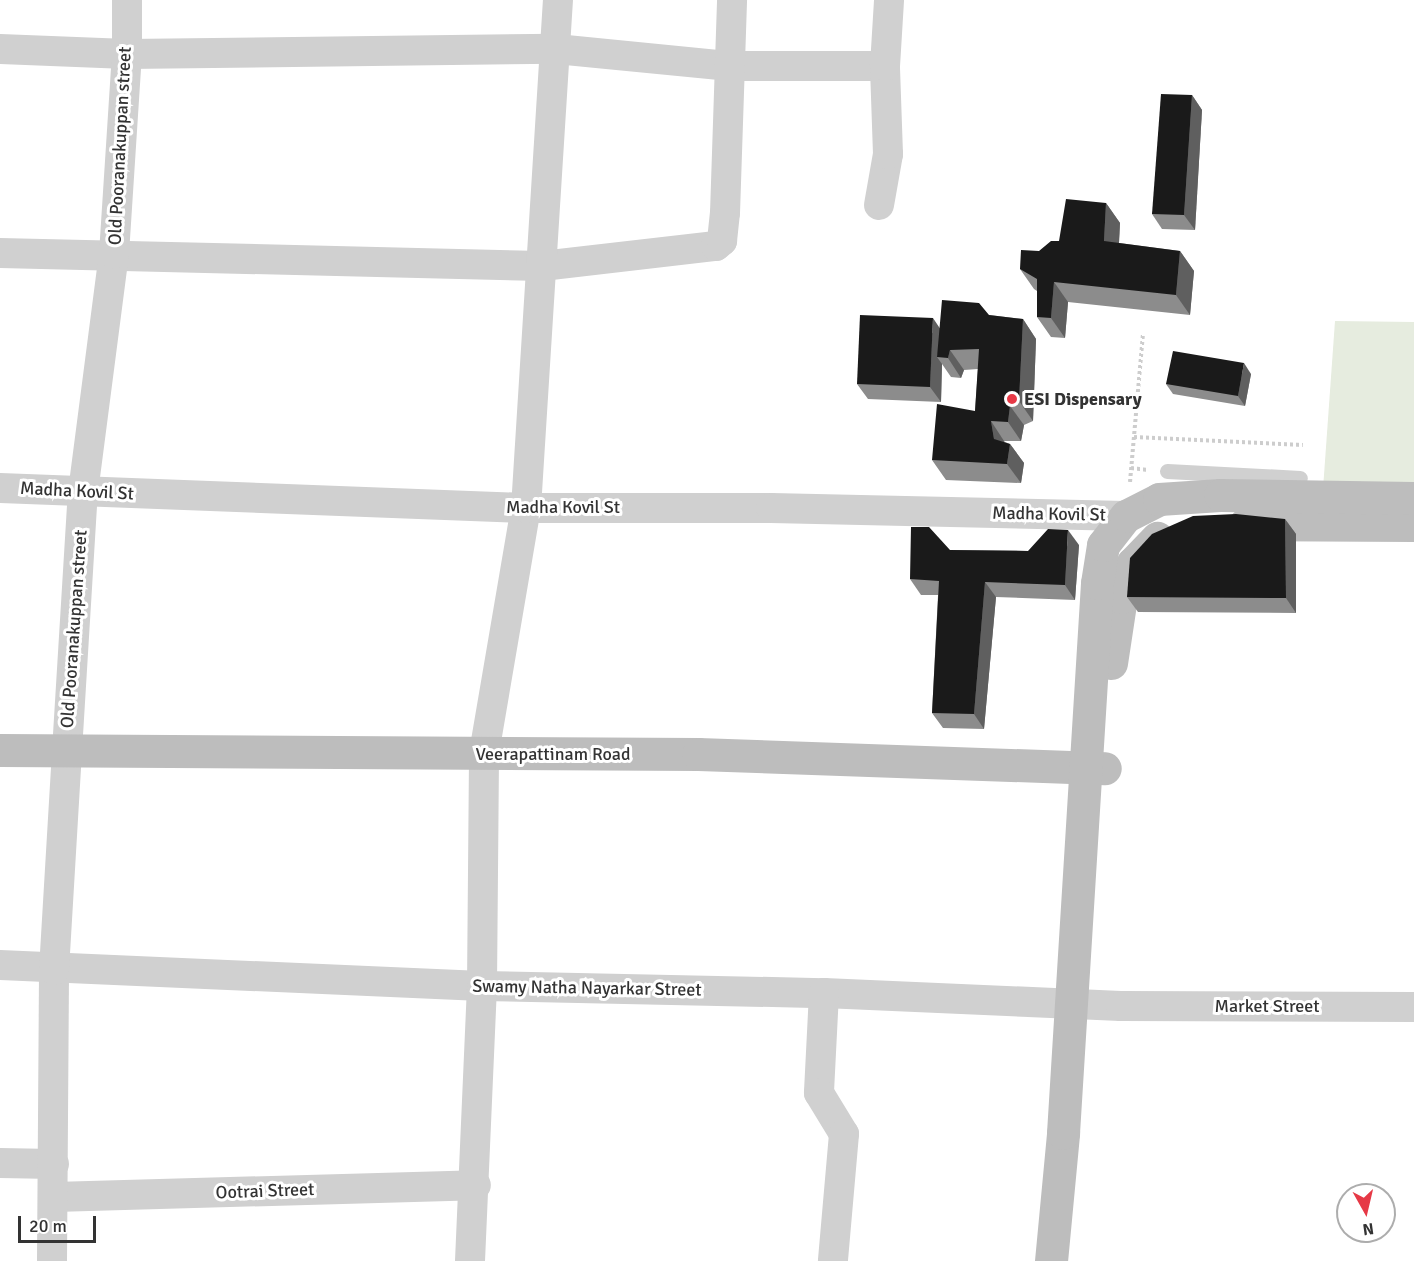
<!DOCTYPE html>
<style>
body{margin:0}
#map{position:relative;width:1414px;height:1261px;overflow:hidden;background:#fff;font-family:Signika,sans-serif}
div>[style]{position:absolute}
.green>*{inset:0;background:#e6ecdf}
.path>*{height:4px;margin-top:-2px;transform-origin:0;background:repeating-linear-gradient(90deg,#cdcdcd 0 3px,transparent 0 6px)}
.lane>*{height:15px;margin:-7.5px;padding:0 7.5px;transform-origin:7.5px;border-radius:7.5px;background:#d0d0d0}
.street>*{height:30px;margin:-15px;padding:0 15px;transform-origin:15px;border-radius:15px;background:#d0d0d0}
.secondary>*{height:33px;margin:-16.5px;padding:0 16.5px;transform-origin:16.5px;border-radius:16.5px;background:#bdbdbd}
.wall>*{inset:0;background:#8c8c8c}
.shaded-wall>*{inset:0;background:#5f5f5f}
.building>*{inset:0;background:#1a1a1a}
.dots>*{width:16px;height:16px;translate:-50% -50%;box-sizing:border-box;border:3px solid #fff;border-radius:50%}
span{translate:-50% -50%;white-space:nowrap;text-align:center;line-height:1.15;-webkit-text-stroke:6px #fff;paint-order:stroke}
.street-label{font-size:18px;color:#333}
.poi-label{font-size:18px;color:#333;font-weight:700}
.left{translate:0 -50%;text-align:left}
.north{position:absolute;left:1336px;top:1183px;width:60px;height:60px;box-sizing:border-box;background:#fff;border:2px solid #adadad;border-radius:50%;rotate:172deg;font-size:16px;font-weight:700;line-height:24px;text-align:center;color:#333}
.north::after{content:'';display:block;margin:auto;width:21px;height:27px;background:#e63946;clip-path:polygon(50% 0,100% 100%,50% 72%,0 100%)}
.scale{position:absolute;left:18px;top:1216px;width:78px;height:27px;box-sizing:border-box;border:3px solid #333;border-top:0;padding-left:8px;font-size:18px;line-height:21px;white-space:nowrap;color:#333;-webkit-text-stroke:4px #fff;paint-order:stroke}
</style>
<div id="map">
<div class="green">
<div style="clip-path:polygon(1335px 321px,1414px 322px,1414px 490px,1323px 489px)"></div>
</div>
<div class="path">
<div style="left:1134px;top:437px;width:169px;rotate:2.7deg"></div>
<div style="left:1131px;top:468px;width:17px;rotate:7deg"></div>
<div style="left:1130px;top:482px;width:149px;rotate:-85deg"></div>
</div>
<div class="lane">
<div style="left:1167px;top:471px;width:133px;rotate:3deg"></div>
</div>
<div class="street">
<div style="left:0;top:49px;width:127px;rotate:2.3deg"></div>
<div style="left:127px;top:54px;width:429px;rotate:-0.7deg"></div>
<div style="left:556px;top:49px;width:175px;rotate:5.6deg"></div>
<div style="left:730px;top:66px;width:155px"></div>
<div style="left:879px;top:205px;width:52px;rotate:-80deg"></div>
<div style="left:888px;top:154px;width:88px;rotate:-92deg"></div>
<div style="left:885px;top:66px;width:66px;rotate:-86.5deg"></div>
<div style="left:0;top:253px;width:542px;rotate:1.37deg"></div>
<div style="left:542px;top:266px;width:175px;rotate:-6.6deg"></div>
<div style="left:716px;top:246px;width:8px;rotate:-40deg"></div>
<div style="left:722px;top:241px;width:28px;rotate:-84deg"></div>
<div style="left:725px;top:213px;width:213px;rotate:-88.1deg"></div>
<div style="left:0;top:488px;width:526px;rotate:2.18deg"></div>
<div style="left:526px;top:508px;width:245px"></div>
<div style="left:771px;top:508px;width:355px;rotate:1.3deg"></div>
<div style="left:0;top:965px;width:482px;rotate:2.5deg"></div>
<div style="left:482px;top:986px;width:342px;rotate:1.2deg"></div>
<div style="left:824px;top:993px;width:297px;rotate:2.5deg"></div>
<div style="left:1121px;top:1006px;width:293px;rotate:0.2deg"></div>
<div style="left:824px;top:993px;width:100px;rotate:92.9deg"></div>
<div style="left:819px;top:1093px;width:48px;rotate:58.6deg"></div>
<div style="left:844px;top:1134px;width:127px;rotate:95deg"></div>
<div style="left:0;top:1163px;width:54px;rotate:1.1deg"></div>
<div style="left:54px;top:1197px;width:422px;rotate:-1.6deg"></div>
<div style="left:52px;top:1261px;width:291px;rotate:-89.6deg"></div>
<div style="left:54px;top:970px;width:219px;rotate:-86.6deg"></div>
<div style="left:67px;top:751px;width:259px;rotate:-86.5deg"></div>
<div style="left:83px;top:492px;width:240px;rotate:-82.6deg"></div>
<div style="left:114px;top:254px;width:200px;rotate:-86.3deg"></div>
<div style="left:127px;top:54px;width:54px;rotate:-90deg"></div>
<div style="left:470px;top:1261px;width:275px;rotate:-87.5deg"></div>
<div style="left:482px;top:986px;width:233px;rotate:-89.5deg"></div>
<div style="left:484px;top:753px;width:249px;rotate:-80.3deg"></div>
<div style="left:526px;top:508px;width:509px;rotate:-86.4deg"></div>
</div>
<div class="secondary">
<div style="left:1245px;top:524px;width:169px;rotate:0.3deg"></div>
<div style="left:1111px;top:663px;width:67px;rotate:-81.4deg"></div>
<div style="left:1121px;top:597px;width:36px;rotate:-71deg"></div>
<div style="left:1133px;top:563px;width:35px;rotate:-46deg"></div>
<div style="left:0;top:750px;width:698px;rotate:0.33deg"></div>
<div style="left:698px;top:754px;width:407px;rotate:2deg"></div>
<div style="left:1051px;top:1261px;width:129px;rotate:-84.6deg"></div>
<div style="left:1063px;top:1133px;width:551px;rotate:-86.46deg"></div>
<div style="left:1097px;top:583px;width:38px;rotate:-81deg"></div>
<div style="left:1103px;top:545px;width:37px;rotate:-52deg"></div>
<div style="left:1126px;top:516px;width:37px;rotate:-27deg"></div>
<div style="left:1159px;top:499px;width:61px;rotate:-3.8deg"></div>
<div style="left:1220px;top:495px;width:194px;rotate:0.9deg"></div>
</div>
<div class="wall">
<div style="clip-path:polygon(1192px 95px,1202px 110px,1195px 230px,1162px 229px,1152px 214px)"></div>
<div style="clip-path:polygon(1106px 203px,1120px 223px,1119px 243px,1180px 251px,1194px 271px,1190px 315px,1068px 302px,1065px 338px,1051px 337px,1037px 317px,1037px 291px,1034px 289px,1020px 269px,1059px 241px)"></div>
<div style="clip-path:polygon(989px 315px,1023px 319px,1036px 339px,1033px 421px,1024px 425px,1021px 441px,1004px 441px,1005px 442px,1010px 444px,1024px 463px,1021px 483px,946px 480px,932px 460px,975px 411px,978px 369px,964px 370px,961px 378px,951px 377px,942px 364px,941px 402px,868px 399px,857px 384px,940px 328px)"></div>
<div style="clip-path:polygon(1251px 374px,1245px 406px,1173px 394px,1166px 384px)"></div>
<div style="clip-path:polygon(1285px 519px,1296px 534px,1296px 613px,1138px 612px,1127px 597px)"></div>
<div style="clip-path:polygon(1079px 545px,1075px 600px,996px 597px,984px 729px,943px 728px,932px 713px,938px 595px,921px 595px,910px 579px,950px 550px,1028px 551px)"></div>
</div>
<div class="shaded-wall">
<div style="clip-path:polygon(1192px 95px,1202px 110px,1195px 230px,1184px 215px)"></div>
<div style="clip-path:polygon(1106px 203px,1120px 223px,1118px 261px,1104px 241px)"></div>
<div style="clip-path:polygon(1180px 251px,1194px 271px,1190px 315px,1176px 295px)"></div>
<div style="clip-path:polygon(1054px 282px,1068px 302px,1065px 338px,1051px 318px)"></div>
<div style="clip-path:polygon(933px 318px,943px 333px,937px 357px,942px 364px,941px 402px,930px 387px)"></div>
<div style="clip-path:polygon(1023px 319px,1036px 339px,1033px 421px,1019px 401px)"></div>
<div style="clip-path:polygon(950px 350px,964px 370px,961px 378px,948px 358px)"></div>
<div style="clip-path:polygon(1244px 363px,1251px 374px,1245px 406px,1238px 396px)"></div>
<div style="clip-path:polygon(1010px 406px,1024px 425px,1021px 441px,1008px 422px)"></div>
<div style="clip-path:polygon(991px 421px,1004px 441px,1007px 459px,994px 439px)"></div>
<div style="clip-path:polygon(1010px 444px,1024px 463px,1021px 483px,1007px 464px)"></div>
<div style="clip-path:polygon(1285px 519px,1296px 534px,1296px 613px,1286px 598px)"></div>
<div style="clip-path:polygon(1068px 530px,1079px 545px,1075px 600px,1065px 585px)"></div>
<div style="clip-path:polygon(985px 582px,996px 597px,984px 729px,974px 714px)"></div>
</div>
<div class="building">
<div style="clip-path:polygon(1161px 94px,1192px 95px,1184px 215px,1152px 214px)"></div>
<div style="clip-path:polygon(1066px 199px,1106px 203px,1104px 241px,1180px 251px,1176px 295px,1054px 282px,1051px 318px,1037px 317px,1037px 279px,1020px 269px,1021px 250px,1039px 251px,1051px 241px,1059px 241px)"></div>
<div style="clip-path:polygon(942px 300px,979px 303px,989px 315px,1023px 319px,1019px 401px,1010px 406px,1008px 422px,991px 421px,994px 439px,1010px 444px,1007px 464px,932px 460px,937px 404px,975px 411px,979px 349px,950px 350px,948px 358px,937px 357px)"></div>
<div style="clip-path:polygon(860px 315px,933px 318px,930px 387px,857px 384px)"></div>
<div style="clip-path:polygon(1173px 351px,1244px 363px,1238px 396px,1166px 384px)"></div>
<div style="clip-path:polygon(1236px 514px,1285px 519px,1286px 598px,1127px 597px,1130px 558px,1152px 534px,1193px 516px)"></div>
<div style="clip-path:polygon(911px 527px,929px 527px,950px 550px,1028px 551px,1048px 529px,1068px 530px,1065px 585px,985px 582px,974px 714px,932px 713px,939px 581px,910px 579px)"></div>
</div>
<div class="dots">
<div style="left:1012px;top:399px;background:#e63946"></div>
</div>
<div class="street-label">
<span style="left:120px;top:146px;rotate:-87deg">Old Pooranakuppan street</span>
<span style="left:77px;top:491px;rotate:3deg">Madha Kovil St</span>
<span style="left:563px;top:507px">Madha Kovil St</span>
<span style="left:1049px;top:514px;rotate:1deg">Madha Kovil St</span>
<span style="left:74px;top:629px;rotate:-86deg">Old Pooranakuppan street</span>
<span style="left:553px;top:754px">Veerapattinam Road</span>
<span style="left:587px;top:988px;rotate:1deg">Swamy Natha Nayarkar Street</span>
<span style="left:1267px;top:1006px">Market Street</span>
<span style="left:265px;top:1191px;rotate:-2deg">Ootrai Street</span>
</div>
<div class="poi-label">
<span class="left" style="left:1024px;top:399px">ESI Dispensary</span>
</div>
<div class="north">N</div>
<div class="scale">20 m</div>
</div>
